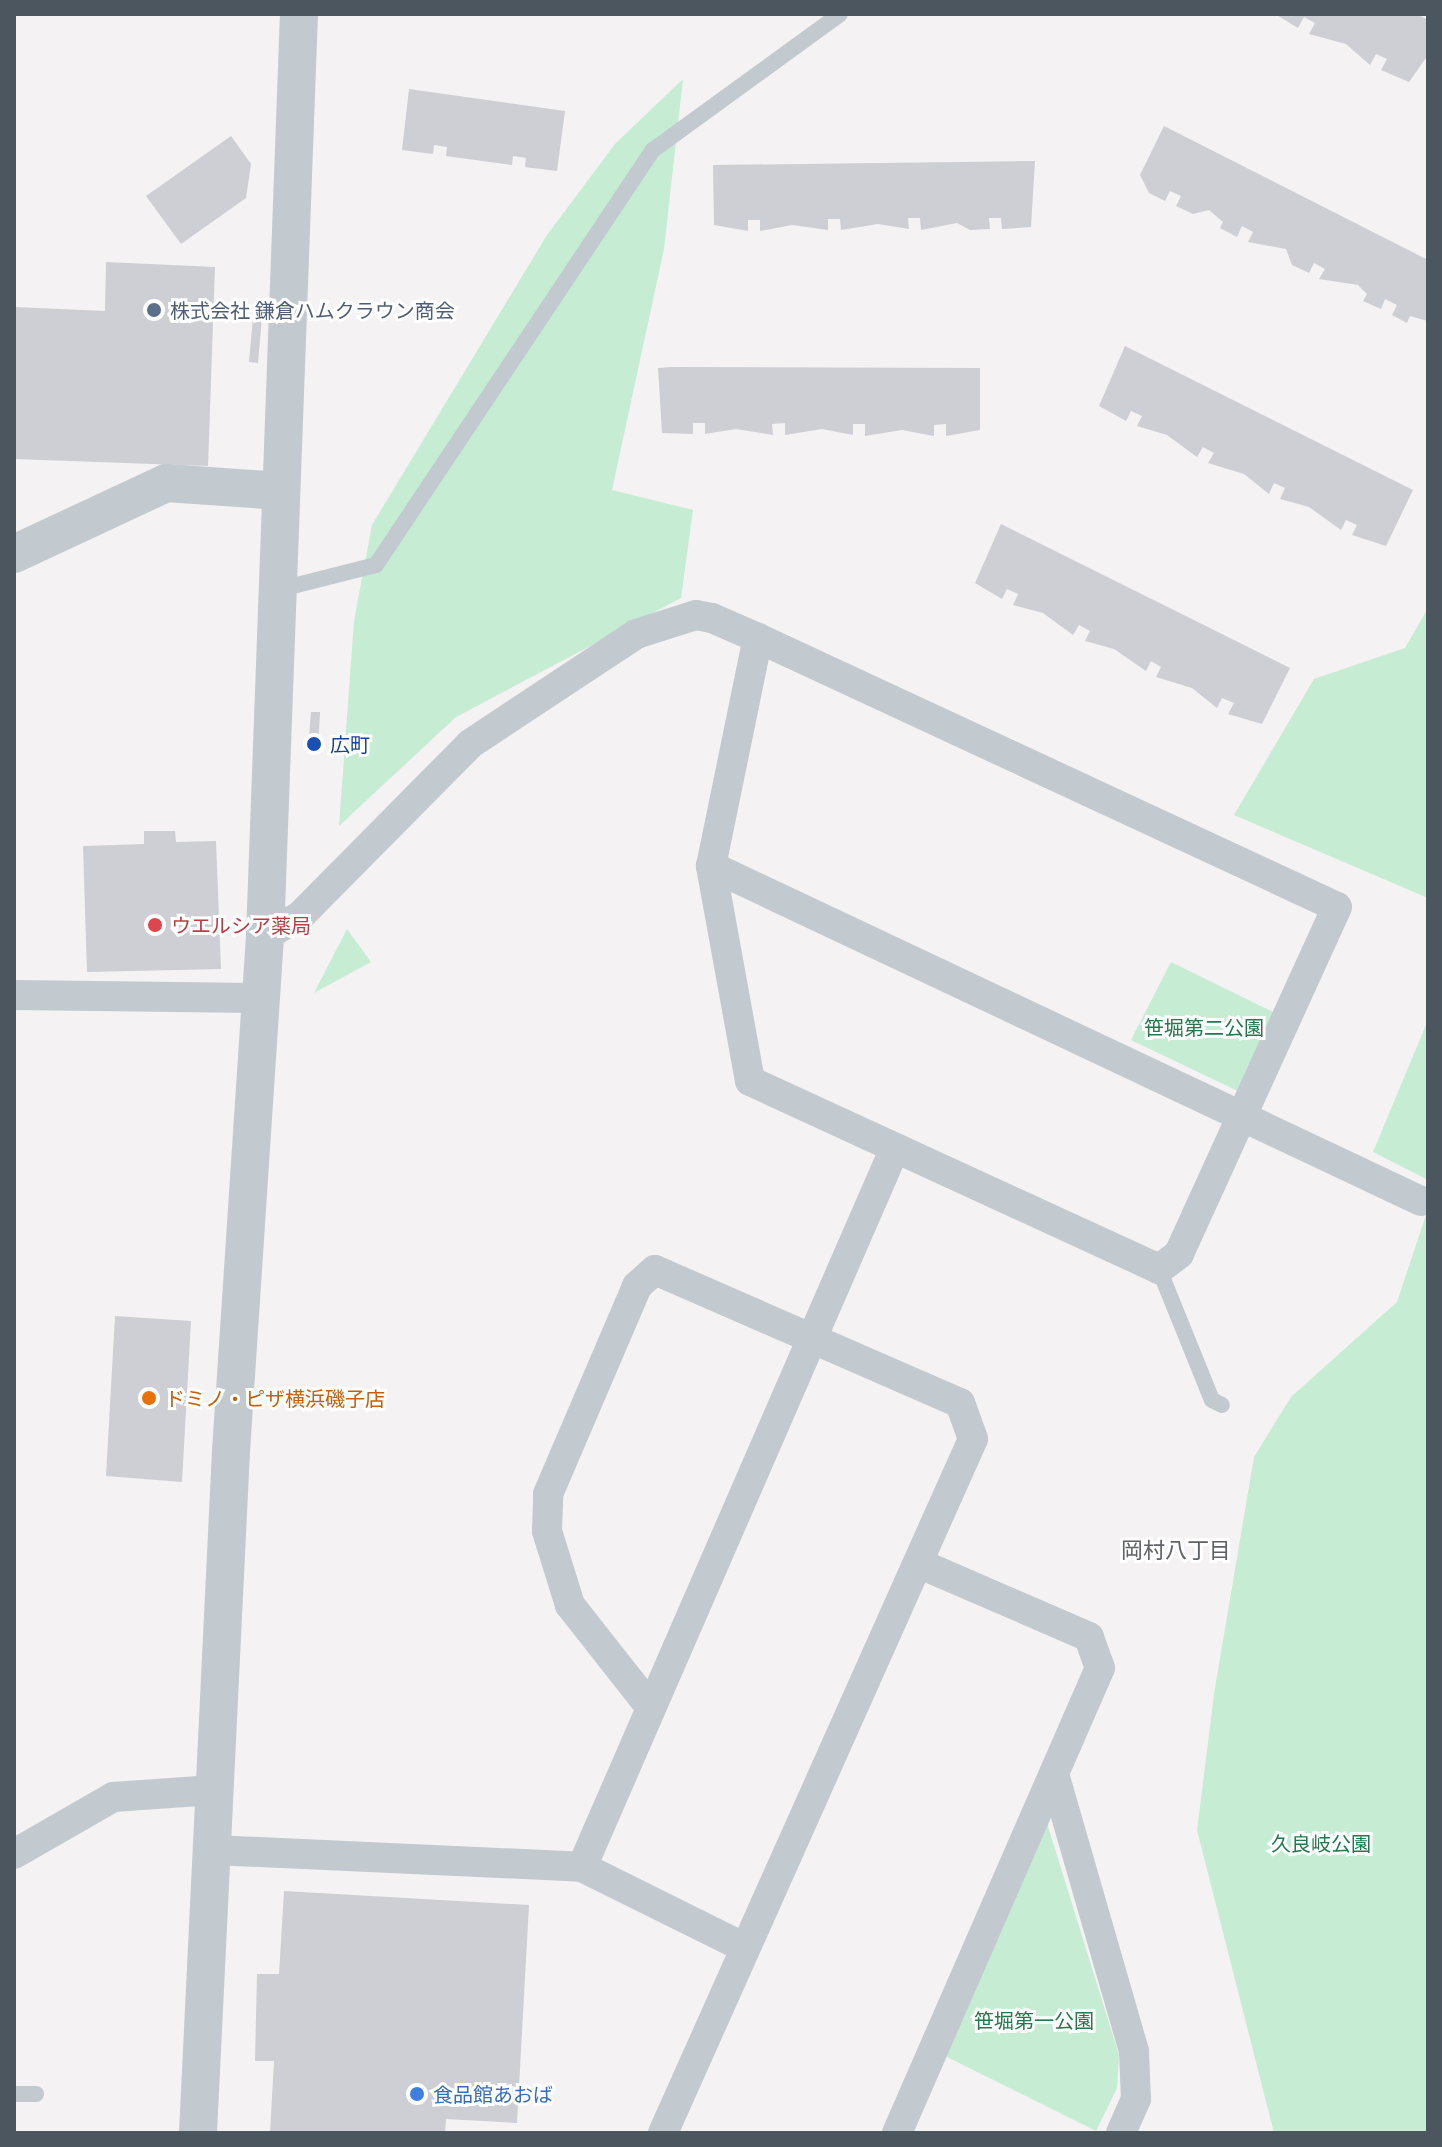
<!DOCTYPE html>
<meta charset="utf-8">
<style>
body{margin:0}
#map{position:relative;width:1442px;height:2147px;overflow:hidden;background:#f4f2f2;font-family:"IBM Plex Sans","Noto Sans JP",sans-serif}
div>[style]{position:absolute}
.green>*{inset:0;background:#c6ecd4}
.building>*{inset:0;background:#cdcfd4}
.service>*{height:16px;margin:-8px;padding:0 8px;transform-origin:8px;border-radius:8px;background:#c2c9cf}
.minor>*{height:30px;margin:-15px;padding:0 15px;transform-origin:15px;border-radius:15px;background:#c2c9cf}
.tertiary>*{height:38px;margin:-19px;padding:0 19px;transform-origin:19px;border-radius:19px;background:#c2c9cf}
.dots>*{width:22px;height:22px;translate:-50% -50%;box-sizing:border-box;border:4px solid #fff;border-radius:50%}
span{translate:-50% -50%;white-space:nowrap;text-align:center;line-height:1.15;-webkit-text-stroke:6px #fff;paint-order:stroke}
.service-label{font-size:20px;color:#4e5e75}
.left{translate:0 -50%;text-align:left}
.transit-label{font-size:20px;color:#164399}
.health-label{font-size:20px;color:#be3a42}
.park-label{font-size:20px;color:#22794b}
.food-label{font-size:20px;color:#c56008}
.shop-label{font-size:20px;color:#366cbe}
.neighbourhood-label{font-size:22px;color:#5f6266}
.frame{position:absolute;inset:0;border:16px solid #4c565e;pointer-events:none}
</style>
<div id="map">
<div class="green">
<div style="clip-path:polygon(683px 79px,664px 249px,612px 490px,693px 510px,681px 598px,456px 717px,339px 826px,354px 621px,372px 525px,547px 235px,615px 144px)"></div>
<div style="clip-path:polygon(1428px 608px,1428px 898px,1234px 815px,1314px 679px,1405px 648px)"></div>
<div style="clip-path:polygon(347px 929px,371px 962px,314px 993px)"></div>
<div style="clip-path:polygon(1171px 962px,1283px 1017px,1242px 1093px,1131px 1040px)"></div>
<div style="clip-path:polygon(1428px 1020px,1428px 1180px,1373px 1152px)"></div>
<div style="clip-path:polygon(1428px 1209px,1428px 2133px,1274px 2133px,1197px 1830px,1214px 1694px,1254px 1457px,1291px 1397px,1397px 1302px)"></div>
<div style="clip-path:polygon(1046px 1820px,1119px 2055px,1117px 2088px,1096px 2131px,943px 2055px)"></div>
</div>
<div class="building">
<div style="clip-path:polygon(1275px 14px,1417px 14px,1428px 20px,1428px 55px,1409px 82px,1381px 70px,1387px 59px,1376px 54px,1370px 65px,1346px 44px,1309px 34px,1315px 23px,1304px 17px,1298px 28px)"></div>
<div style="clip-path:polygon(409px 89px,565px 111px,557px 171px,525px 167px,526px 158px,513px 156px,512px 165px,446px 156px,447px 147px,434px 145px,433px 154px,402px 150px)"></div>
<div style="clip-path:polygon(1164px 126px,1428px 260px,1428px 321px,1410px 316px,1407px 323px,1392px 315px,1397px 305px,1385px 299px,1381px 309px,1363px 301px,1367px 294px,1358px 285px,1319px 279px,1325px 269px,1314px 263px,1309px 273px,1292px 265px,1286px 249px,1248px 242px,1253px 232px,1242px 226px,1237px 237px,1220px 228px,1223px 222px,1209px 210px,1193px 214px,1176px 206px,1181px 196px,1170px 191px,1165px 201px,1149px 193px,1140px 175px)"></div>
<div style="clip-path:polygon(231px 136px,251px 164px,246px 198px,181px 244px,146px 196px)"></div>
<div style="clip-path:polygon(1035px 161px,1031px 227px,1002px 229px,1001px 218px,989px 218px,990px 229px,970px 230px,957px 223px,921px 230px,920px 218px,908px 218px,909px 229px,878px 224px,841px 230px,840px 219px,828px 219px,828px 230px,792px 225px,760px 231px,760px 220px,748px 220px,748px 231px,714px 225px,713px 165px)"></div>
<div style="clip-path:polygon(106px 262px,215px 267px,208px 466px,14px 459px,14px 307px,105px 311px)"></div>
<div style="clip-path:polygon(253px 317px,262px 317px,258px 363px,249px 362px)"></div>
<div style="clip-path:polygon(1125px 346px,1413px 490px,1386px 546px,1352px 535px,1357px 525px,1346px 520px,1341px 530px,1309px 507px,1280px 499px,1285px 488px,1274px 483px,1269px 494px,1244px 474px,1208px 463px,1214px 453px,1203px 447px,1197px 457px,1167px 435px,1137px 426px,1142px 416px,1131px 411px,1126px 421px,1099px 406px)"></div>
<div style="clip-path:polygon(671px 367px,980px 368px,980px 430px,946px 436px,946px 424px,934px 425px,934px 436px,902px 430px,865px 436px,865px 424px,853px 424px,853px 435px,822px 429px,785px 435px,785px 423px,772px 424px,773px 435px,736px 429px,705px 434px,705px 423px,693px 423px,693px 434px,662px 433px,658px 368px)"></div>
<div style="clip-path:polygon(1001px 524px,1290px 668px,1262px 724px,1228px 714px,1234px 703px,1222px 698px,1217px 708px,1192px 688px,1156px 677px,1161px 667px,1151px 661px,1146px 671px,1114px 649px,1085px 641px,1090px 631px,1079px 625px,1073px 635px,1043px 613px,1013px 605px,1018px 594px,1007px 589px,1002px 599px,975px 583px)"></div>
<div style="clip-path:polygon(311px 712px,320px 712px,318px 750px,308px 750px)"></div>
<div style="clip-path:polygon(144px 831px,175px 831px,176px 842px,216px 841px,221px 969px,87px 972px,83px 846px,144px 844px)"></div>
<div style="clip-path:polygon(115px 1316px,191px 1321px,182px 1482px,106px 1476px)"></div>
<div style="clip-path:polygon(284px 1891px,529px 1905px,517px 2123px,446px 2119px,445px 2133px,270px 2133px,274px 2061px,255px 2061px,257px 1974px,279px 1974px)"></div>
</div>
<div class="service">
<div style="left:277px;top:590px;width:102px;rotate:-14.2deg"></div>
<div style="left:376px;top:565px;width:499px;rotate:-56.3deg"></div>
<div style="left:653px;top:150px;width:231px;rotate:-36deg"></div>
<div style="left:1159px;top:1269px;width:141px;rotate:68deg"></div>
<div style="left:1212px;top:1400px;width:11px;rotate:27deg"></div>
<div style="left:14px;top:2094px;width:22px"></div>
</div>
<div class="minor">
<div style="left:711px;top:866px;width:785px;rotate:25.26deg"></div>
<div style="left:265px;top:936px;width:40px;rotate:-29.7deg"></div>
<div style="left:300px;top:916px;width:242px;rotate:-45.3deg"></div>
<div style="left:470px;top:744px;width:199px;rotate:-33.5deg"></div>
<div style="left:636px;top:634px;width:63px;rotate:-17.6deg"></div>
<div style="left:696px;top:615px;width:16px;rotate:11deg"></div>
<div style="left:712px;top:618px;width:50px;rotate:23.5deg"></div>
<div style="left:758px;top:638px;width:638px;rotate:24.92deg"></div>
<div style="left:1337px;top:907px;width:381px;rotate:114.5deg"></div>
<div style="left:1179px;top:1254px;width:25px;rotate:143deg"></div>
<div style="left:1159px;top:1269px;width:450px;rotate:-155.3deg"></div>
<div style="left:750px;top:1081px;width:219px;rotate:-100.3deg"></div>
<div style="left:711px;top:866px;width:233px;rotate:-78.4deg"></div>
<div style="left:14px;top:995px;width:247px;rotate:0.7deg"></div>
<div style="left:651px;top:1708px;width:131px;rotate:-128.2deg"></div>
<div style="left:570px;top:1605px;width:77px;rotate:-107.3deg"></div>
<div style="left:547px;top:1531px;width:37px;rotate:-88deg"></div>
<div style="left:548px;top:1494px;width:226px;rotate:-66.8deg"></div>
<div style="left:637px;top:1286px;width:24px;rotate:-42deg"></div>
<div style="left:655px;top:1270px;width:333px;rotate:23.6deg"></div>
<div style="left:960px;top:1403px;width:38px;rotate:70deg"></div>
<div style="left:973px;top:1439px;width:760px;rotate:114.07deg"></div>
<div style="left:1054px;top:1774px;width:289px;rotate:73.9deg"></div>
<div style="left:1134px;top:2052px;width:47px;rotate:87.6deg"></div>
<div style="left:1136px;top:2099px;width:37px;rotate:114deg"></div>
<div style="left:214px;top:1850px;width:368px;rotate:2.6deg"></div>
<div style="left:582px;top:1867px;width:182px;rotate:26.4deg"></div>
<div style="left:14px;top:1854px;width:114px;rotate:-29.9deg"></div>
<div style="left:113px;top:1797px;width:101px;rotate:-4deg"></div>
<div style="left:582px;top:1867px;width:784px;rotate:-66.48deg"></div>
<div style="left:897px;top:2133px;width:507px;rotate:-66.42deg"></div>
<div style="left:1100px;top:1668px;width:33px;rotate:-110deg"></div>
<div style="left:1089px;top:1637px;width:186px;rotate:-156.6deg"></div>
</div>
<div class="tertiary">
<div style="left:14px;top:554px;width:168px;rotate:-25deg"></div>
<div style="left:166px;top:483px;width:113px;rotate:4deg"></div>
<div style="left:198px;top:2133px;width:683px;rotate:-87.23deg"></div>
<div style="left:231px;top:1451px;width:516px;rotate:-86.22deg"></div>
<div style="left:265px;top:936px;width:923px;rotate:-87.89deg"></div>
</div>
<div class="dots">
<div style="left:154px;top:310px;background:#5c6f8a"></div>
<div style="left:314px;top:744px;background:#1a4fb4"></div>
<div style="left:155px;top:925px;background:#e0444e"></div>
<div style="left:149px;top:1398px;background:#e8710a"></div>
<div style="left:417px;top:2094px;background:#3f7fe0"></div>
</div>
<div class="service-label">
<span class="left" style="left:170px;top:310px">株式会社 鎌倉ハムクラウン商会</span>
</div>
<div class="transit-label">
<span class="left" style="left:330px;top:744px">広町</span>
</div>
<div class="health-label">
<span class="left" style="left:171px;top:925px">ウエルシア薬局</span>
</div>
<div class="park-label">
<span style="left:1204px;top:1027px">笹堀第二公園</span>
<span style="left:1321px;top:1843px">久良岐公園</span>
<span style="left:1034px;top:2020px">笹堀第一公園</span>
</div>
<div class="food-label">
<span class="left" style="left:165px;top:1398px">ドミノ・ピザ横浜磯子店</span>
</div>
<div class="shop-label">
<span class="left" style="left:433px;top:2094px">食品館あおば</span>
</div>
<div class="neighbourhood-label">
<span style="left:1176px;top:1550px">岡村八丁目</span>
</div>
<div class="frame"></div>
</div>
